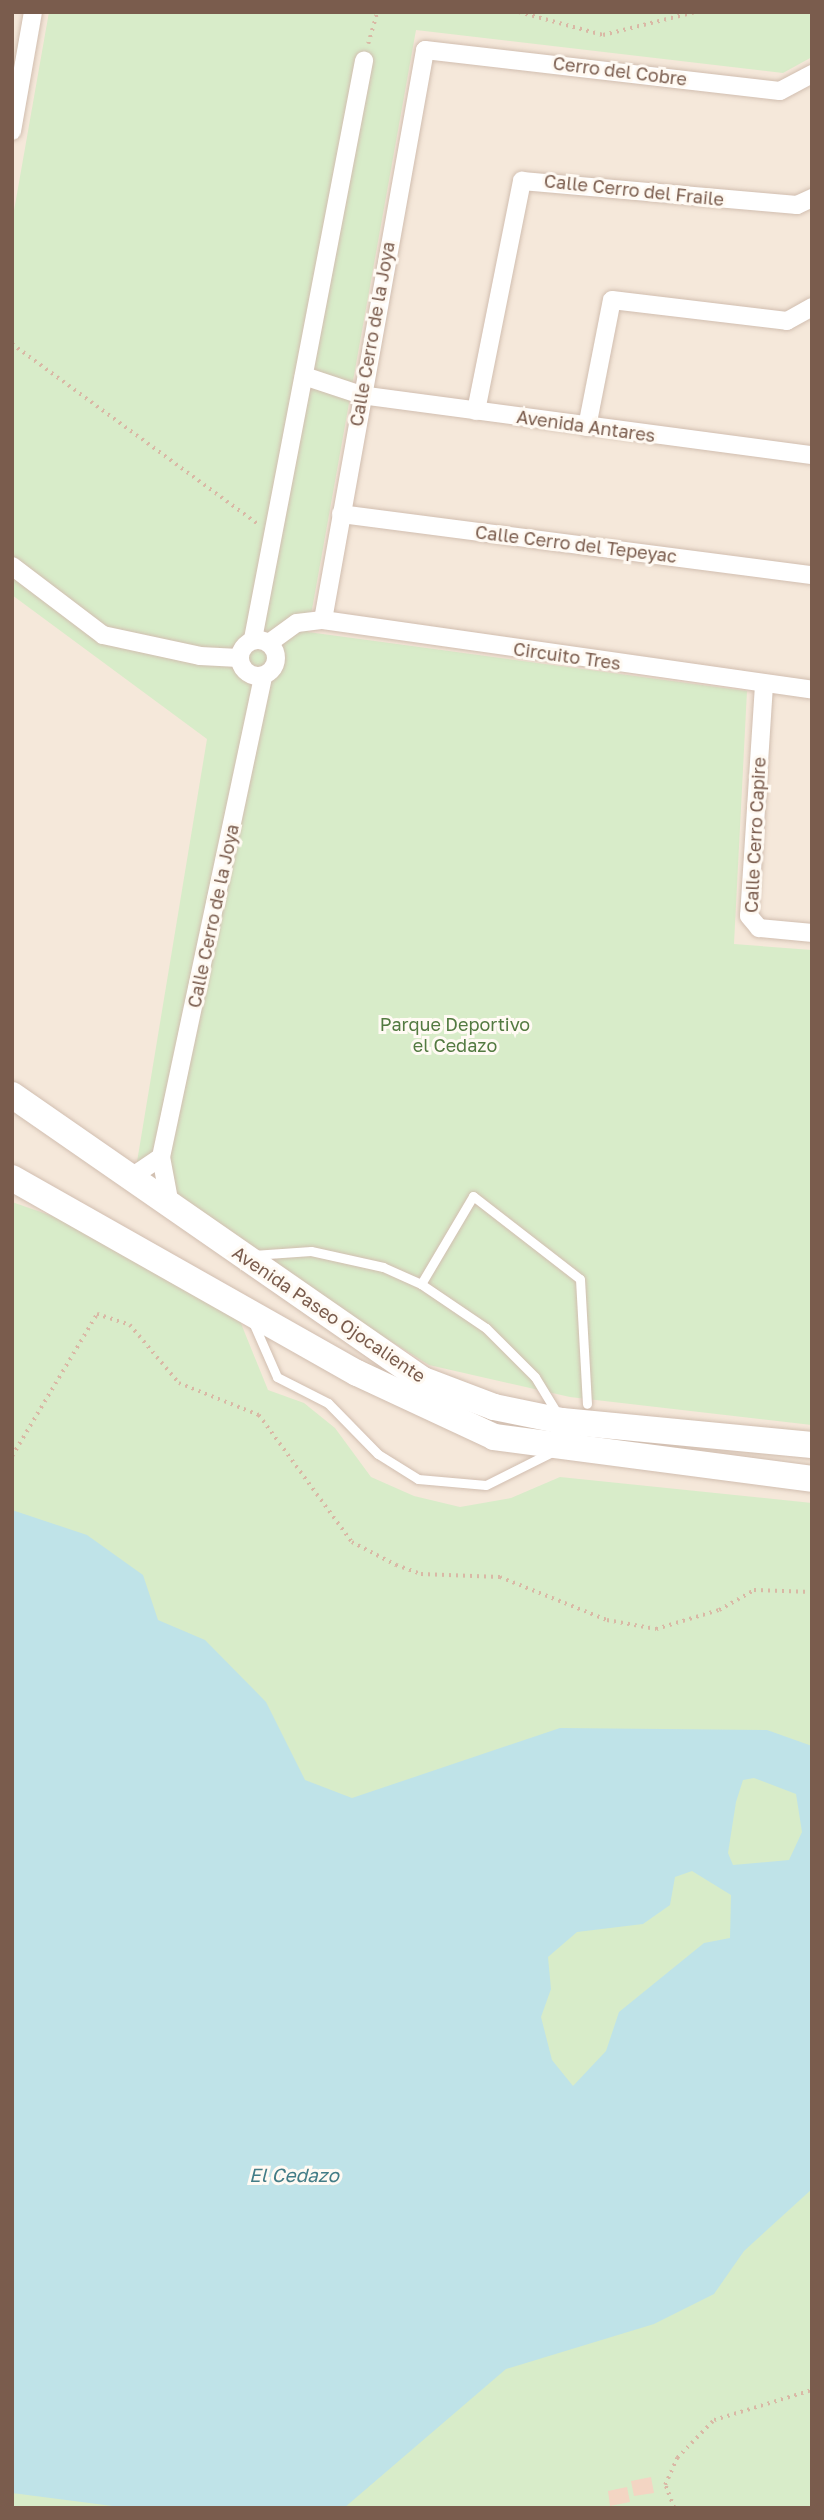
<!DOCTYPE html>
<style>
body{margin:0}
#map{position:relative;width:824px;height:2520px;overflow:hidden;background:#fdf6ec;font-family:"Golos Text",sans-serif}
div>[style]{position:absolute}
.residential>*{inset:0;background:#f5e8da}
.green>*{inset:0;background:#d8ecc9}
.water>*{inset:0;background:#bfe3e8}
.building>*{inset:0;background:#f3d5c3}
.path>*{height:3.5px;margin-top:-1.75px;transform-origin:0;background:repeating-linear-gradient(90deg,#d9b8a5 0 2px,transparent 0 7px)}
.roads{filter:drop-shadow(0 0 2px #d1beb0) drop-shadow(0 0 2px #d1beb0)}
.lane>*{height:9px;margin:-4.5px;padding:0 4.5px;transform-origin:4.5px;border-radius:4.5px;background:#fff}
.street>*{height:18px;margin:-9px;padding:0 9px;transform-origin:9px;border-radius:9px;background:#fff}
.street>.ring{margin:-9px;padding:0;box-sizing:content-box;background:none;border:18px solid #fff;border-radius:50%}
.secondary>*{height:26px;margin:-13px;padding:0 13px;transform-origin:13px;border-radius:13px;background:#fff}
span{translate:-50% -50%;white-space:nowrap;text-align:center;line-height:1.15;-webkit-text-stroke:6px #fffaf3;paint-order:stroke}
.street-label{font-size:18px;color:#7a5c4d}
.park-label{font-size:18px;color:#537a41}
.water-label{font-size:19px;color:#437c86;font-style:italic}
.frame{position:absolute;inset:0;border:14px solid #7a5c4d;pointer-events:none}
</style>
<div id="map">
<div class="residential">
<div style="clip-path:polygon(12px 12px,812px 12px,812px 2508px,12px 2508px)"></div>
</div>
<div class="green">
<div style="clip-path:polygon(49px 12px,812px 12px,812px 57px,783px 73px,416px 30px,308px 632px,747px 691px,734px 944px,812px 950px,812px 1425px,570px 1397px,429px 1365px,283px 1274px,136px 1168px,207px 739px,12px 595px,12px 222px)"></div>
<div style="clip-path:polygon(12px 1202px,113px 1237px,238px 1316px,268px 1390px,304px 1403px,335px 1428px,371px 1477px,414px 1496px,460px 1507px,511px 1498px,560px 1477px,812px 1503px,812px 2508px,12px 2508px)"></div>
</div>
<div class="water">
<div style="clip-path:polygon(evenodd,12px 1510px,87px 1535px,143px 1575px,158px 1620px,205px 1640px,266px 1702px,305px 1780px,352px 1798px,560px 1728px,767px 1730px,812px 1746px,812px 2189px,744px 2251px,714px 2294px,654px 2324px,506px 2369px,344px 2508px,128px 2508px,12px 2493px,12px 1510px,754px 1778px,796px 1794px,802px 1832px,789px 1860px,733px 1865px,728px 1853px,736px 1802px,743px 1780px,754px 1778px,12px 1510px,692px 1871px,731px 1895px,730px 1938px,704px 1943px,619px 2012px,606px 2051px,573px 2086px,552px 2060px,541px 2017px,551px 1989px,548px 1957px,577px 1932px,643px 1924px,670px 1905px,675px 1877px,692px 1871px)"></div>
</div>
<div class="building">
<div style="clip-path:polygon(651px 2477px,654px 2493px,634px 2496px,631px 2481px)"></div>
<div style="clip-path:polygon(627px 2487px,630px 2502px,610px 2506px,608px 2491px)"></div>
</div>
<div class="path">
<div style="left:519px;top:12px;width:87px;rotate:15.3deg"></div>
<div style="left:603px;top:35px;width:95px;rotate:-14deg"></div>
<div style="left:368px;top:44px;width:33px;rotate:-74deg"></div>
<div style="left:12px;top:344px;width:305px;rotate:36.2deg"></div>
<div style="left:12px;top:1456px;width:165px;rotate:-59.1deg"></div>
<div style="left:97px;top:1314px;width:35px;rotate:18deg"></div>
<div style="left:130px;top:1325px;width:76px;rotate:49.8deg"></div>
<div style="left:179px;top:1383px;width:86px;rotate:21.8deg"></div>
<div style="left:259px;top:1415px;width:157px;rotate:53.8deg"></div>
<div style="left:352px;top:1542px;width:50px;rotate:27.6deg"></div>
<div style="left:396px;top:1565px;width:27px;rotate:20deg"></div>
<div style="left:421px;top:1574px;width:79px;rotate:2.2deg"></div>
<div style="left:500px;top:1577px;width:115px;rotate:21.9deg"></div>
<div style="left:607px;top:1620px;width:50px;rotate:10.4deg"></div>
<div style="left:656px;top:1629px;width:66px;rotate:-16.8deg"></div>
<div style="left:719px;top:1610px;width:40px;rotate:-29.7deg"></div>
<div style="left:754px;top:1590px;width:58px;rotate:2deg"></div>
<div style="left:674px;top:2508px;width:25px;rotate:-111deg"></div>
<div style="left:665px;top:2485px;width:30px;rotate:-66deg"></div>
<div style="left:677px;top:2458px;width:53px;rotate:-45.8deg"></div>
<div style="left:714px;top:2420px;width:102px;rotate:-17deg"></div>
</div>
<div class="roads">
<div class="lane">
<div style="left:253px;top:1255px;width:58px;rotate:-3.9deg"></div>
<div style="left:311px;top:1251px;width:74px;rotate:12.5deg"></div>
<div style="left:383px;top:1267px;width:42px;rotate:24.1deg"></div>
<div style="left:421px;top:1284px;width:78px;rotate:34.1deg"></div>
<div style="left:486px;top:1328px;width:69px;rotate:45deg"></div>
<div style="left:535px;top:1377px;width:42px;rotate:58.6deg"></div>
<div style="left:421px;top:1284px;width:102px;rotate:-59.4deg"></div>
<div style="left:473px;top:1196px;width:135px;rotate:37.8deg"></div>
<div style="left:580px;top:1279px;width:125px;rotate:86.8deg"></div>
<div style="left:252px;top:1320px;width:62px;rotate:66.3deg"></div>
<div style="left:277px;top:1377px;width:57px;rotate:27deg"></div>
<div style="left:328px;top:1403px;width:71px;rotate:45.6deg"></div>
<div style="left:378px;top:1454px;width:47px;rotate:32deg"></div>
<div style="left:418px;top:1479px;width:68px;rotate:5deg"></div>
<div style="left:486px;top:1485px;width:74px;rotate:-26.6deg"></div>
</div>
<div class="street">
<div style="left:12px;top:131px;width:121px;rotate:-80deg"></div>
<div style="left:304px;top:376px;width:60px;rotate:18.4deg"></div>
<div style="left:361px;top:395px;width:455px;rotate:7.6deg"></div>
<div style="left:476px;top:411px;width:235px;rotate:-78.7deg"></div>
<div style="left:522px;top:181px;width:276px;rotate:5deg"></div>
<div style="left:797px;top:205px;width:17px;rotate:-25deg"></div>
<div style="left:587px;top:427px;width:129px;rotate:-78.9deg"></div>
<div style="left:612px;top:300px;width:176px;rotate:6.8deg"></div>
<div style="left:787px;top:321px;width:29px;rotate:-29deg"></div>
<div style="left:341px;top:514px;width:475px;rotate:7.4deg"></div>
<div style="left:12px;top:566px;width:114px;rotate:37.2deg"></div>
<div style="left:103px;top:635px;width:99px;rotate:12.2deg"></div>
<div style="left:200px;top:656px;width:39px;rotate:3deg"></div>
<div style="left:323px;top:620px;width:579px;rotate:-79.85deg"></div>
<div style="left:425px;top:50px;width:357px;rotate:6.6deg"></div>
<div style="left:780px;top:91px;width:36px;rotate:-28deg"></div>
<div style="left:253px;top:639px;width:589px;rotate:-79.13deg"></div>
<div class="ring" style="left:240px;top:640px;width:18px;height:18px"></div>
<div style="left:269px;top:643px;width:34px;rotate:-36deg"></div>
<div style="left:297px;top:623px;width:26px;rotate:-7deg"></div>
<div style="left:323px;top:620px;width:494px;rotate:8.1deg"></div>
<div style="left:764px;top:685px;width:231px;rotate:93.7deg"></div>
<div style="left:749px;top:916px;width:16px;rotate:50deg"></div>
<div style="left:759px;top:928px;width:53px;rotate:5.4deg"></div>
<div style="left:130px;top:1178px;width:37px;rotate:-34deg"></div>
<div style="left:170px;top:1205px;width:49px;rotate:-100.6deg"></div>
<div style="left:161px;top:1157px;width:492px;rotate:-78deg"></div>
</div>
<div class="secondary">
<div style="left:12px;top:1095px;width:500px;rotate:34.74deg"></div>
<div style="left:423px;top:1380px;width:76px;rotate:20.8deg"></div>
<div style="left:494px;top:1407px;width:69px;rotate:11.6deg"></div>
<div style="left:562px;top:1421px;width:251px;rotate:5.5deg"></div>
<div style="left:12px;top:1178px;width:396px;rotate:29.5deg"></div>
<div style="left:357px;top:1373px;width:151px;rotate:25deg"></div>
<div style="left:494px;top:1437px;width:321px;rotate:7.5deg"></div>
</div>
</div>
<div class="street-label">
<span style="left:620px;top:71px;rotate:7deg">Cerro del Cobre</span>
<span style="left:634px;top:190px;rotate:6deg">Calle Cerro del Fraile</span>
<span style="left:372px;top:334px;rotate:-80deg">Calle Cerro de la Joya</span>
<span style="left:586px;top:426px;rotate:8deg">Avenida Antares</span>
<span style="left:576px;top:544px;rotate:7deg">Calle Cerro del Tepeyac</span>
<span style="left:567px;top:656px;rotate:8deg">Circuito Tres</span>
<span style="left:755px;top:835px;rotate:-87deg">Calle Cerro Capire</span>
<span style="left:213px;top:916px;rotate:-78deg">Calle Cerro de la Joya</span>
<span style="left:329px;top:1314px;rotate:34deg">Avenida Paseo Ojocaliente</span>
</div>
<div class="park-label">
<span style="left:455px;top:1035px">Parque Deportivo<br>el Cedazo</span>
</div>
<div class="water-label">
<span style="left:294px;top:2175px">El Cedazo</span>
</div>
<div class="frame"></div>
</div>
